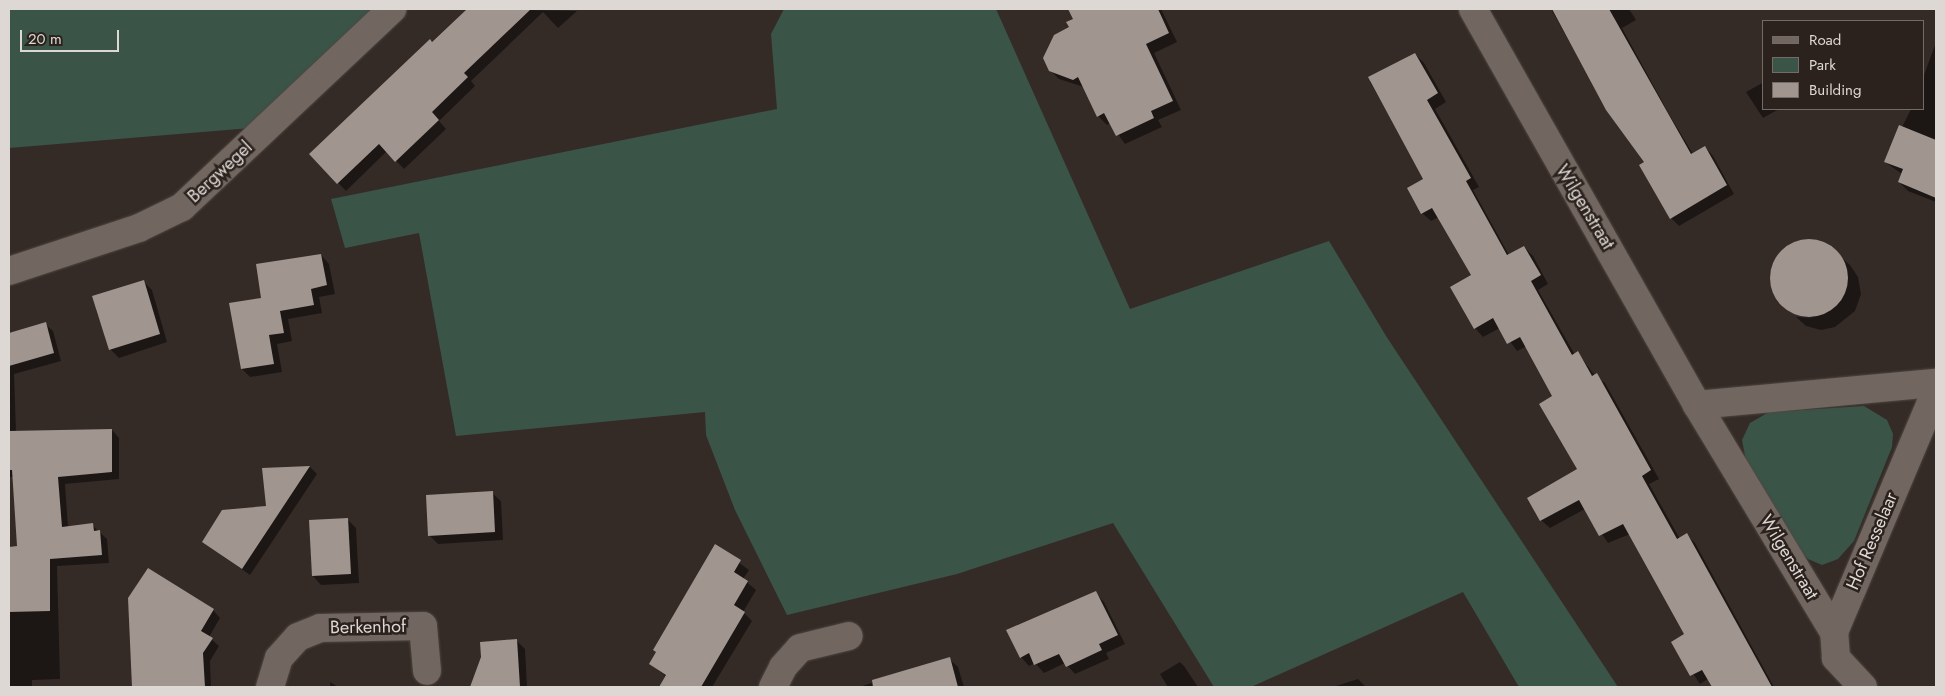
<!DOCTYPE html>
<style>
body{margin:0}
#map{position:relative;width:1945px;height:696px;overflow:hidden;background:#352b26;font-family:Jost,sans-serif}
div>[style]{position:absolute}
.green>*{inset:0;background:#3b5448}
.shadow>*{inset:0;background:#0007}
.building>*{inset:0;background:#a1958f}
.round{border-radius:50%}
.roads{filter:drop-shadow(0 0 1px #4e4742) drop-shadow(0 0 1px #4e4742)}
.street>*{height:28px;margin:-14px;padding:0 14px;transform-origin:14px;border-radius:14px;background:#716660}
span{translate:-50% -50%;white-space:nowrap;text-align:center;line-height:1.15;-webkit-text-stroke:5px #2b221d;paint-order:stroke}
.street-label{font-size:18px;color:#ded8d4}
.frame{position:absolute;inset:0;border:10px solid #ded8d4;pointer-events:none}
.legend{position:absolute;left:1762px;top:20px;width:162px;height:90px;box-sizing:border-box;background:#2b221d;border:1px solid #736b66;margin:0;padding:6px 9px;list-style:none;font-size:15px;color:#ded8d4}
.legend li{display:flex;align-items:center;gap:10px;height:25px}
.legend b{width:25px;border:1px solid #736b66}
.scale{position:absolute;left:20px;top:30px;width:99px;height:22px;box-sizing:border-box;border:2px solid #ded8d4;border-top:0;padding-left:6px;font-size:15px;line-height:18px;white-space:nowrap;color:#ded8d4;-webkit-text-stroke:4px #2b221d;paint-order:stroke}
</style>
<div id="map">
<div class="green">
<div style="clip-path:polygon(9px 9px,376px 9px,251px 128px,9px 148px)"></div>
<div style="clip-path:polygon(784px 9px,996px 9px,1130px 309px,1329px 241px,1386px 336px,1618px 687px,1519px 687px,1463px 592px,1251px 687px,1214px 687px,1113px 523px,957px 574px,787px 615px,735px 510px,706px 435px,705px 412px,456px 436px,419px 233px,345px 248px,331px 199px,777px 109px,771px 34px)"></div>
<div style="clip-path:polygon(1864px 406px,1887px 420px,1893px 434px,1892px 447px,1854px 541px,1838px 559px,1822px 565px,1808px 559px,1798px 550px,1746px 461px,1742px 440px,1750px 423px,1769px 412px)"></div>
</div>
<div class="shadow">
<div style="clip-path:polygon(467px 9px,577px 11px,558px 28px,543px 12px,471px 81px,475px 86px,439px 121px,446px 129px,404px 169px,387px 151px,346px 191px,310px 154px)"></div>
<div style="clip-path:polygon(1081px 9px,1161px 9px,1177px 42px,1154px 53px,1181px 110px,1158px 120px,1162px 127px,1125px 144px,1110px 123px,1107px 125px,1098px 116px,1084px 87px,1059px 79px,1050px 70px,1074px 19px,1071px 13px)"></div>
<div style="clip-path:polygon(1551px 9px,1629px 9px,1636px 20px,1622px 28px,1669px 114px,1693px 154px,1705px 147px,1713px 156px,1734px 194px,1679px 226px,1671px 218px,1646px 162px,1607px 109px)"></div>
<div style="clip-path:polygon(1935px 45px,1936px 45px,1936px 202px,1908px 191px,1899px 182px,1902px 174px,1885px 162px,1911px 109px,1924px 109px,1924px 75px)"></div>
<div style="clip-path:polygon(1415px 54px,1424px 63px,1446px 102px,1435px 109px,1479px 187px,1473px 190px,1509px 255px,1524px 247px,1533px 256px,1548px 284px,1538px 290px,1575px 355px,1578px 353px,1595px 376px,1605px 383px,1659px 479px,1649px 484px,1680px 539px,1687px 535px,1695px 543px,1774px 687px,1713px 687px,1708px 679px,1700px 684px,1672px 642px,1686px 634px,1630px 534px,1608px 543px,1585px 509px,1550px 528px,1541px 520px,1578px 470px,1554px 397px,1527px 346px,1517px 351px,1500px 328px,1483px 337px,1475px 328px,1473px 275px,1439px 217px,1431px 221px,1422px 213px,1425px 179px,1370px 82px,1370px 78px)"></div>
<div style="clip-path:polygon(1764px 82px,1764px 109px,1779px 109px,1763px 118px,1746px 92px)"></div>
<div style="clip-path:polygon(1797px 241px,1824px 242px,1850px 265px,1858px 277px,1861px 294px,1855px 311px,1835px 327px,1821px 330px,1806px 326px,1796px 317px,1814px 318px,1792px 313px,1774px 294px,1770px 277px,1774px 262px,1782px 250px)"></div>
<div style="clip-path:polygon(321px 255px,329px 264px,335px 294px,319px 297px,322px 313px,288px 319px,292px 341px,277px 344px,282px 372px,250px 377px,242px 369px,263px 299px)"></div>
<div style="clip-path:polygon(143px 281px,152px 290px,167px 342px,119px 358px,110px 349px)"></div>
<div style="clip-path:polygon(45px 324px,53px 331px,61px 361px,14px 374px,16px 432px,112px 430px,119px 438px,119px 479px,65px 484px,68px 527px,92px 525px,107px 539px,109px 563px,57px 566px,60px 679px,32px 680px,32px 687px,9px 687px,9px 548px,19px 548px,13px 477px,9px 477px,9px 334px)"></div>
<div style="clip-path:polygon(310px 467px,317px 474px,250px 575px,203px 542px,267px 507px,264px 470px)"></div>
<div style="clip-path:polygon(492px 493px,501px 501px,503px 540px,438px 544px,429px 535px)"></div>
<div style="clip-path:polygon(347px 519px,356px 528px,359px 583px,321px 585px,313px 576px)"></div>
<div style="clip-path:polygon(716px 546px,749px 570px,743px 579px,756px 590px,743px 612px,752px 621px,712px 687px,661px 687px,667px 677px,650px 664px)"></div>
<div style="clip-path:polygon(1095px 593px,1104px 602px,1125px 644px,1106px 653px,1109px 659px,1075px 674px,1065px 663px,1044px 673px,1035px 663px,1029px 666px,1021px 657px)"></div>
<div style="clip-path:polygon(213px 610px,220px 618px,209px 637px,219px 646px,210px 661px,211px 687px,146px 687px,146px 678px)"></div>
<div style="clip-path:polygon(517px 641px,525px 649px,527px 687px,476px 687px,476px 672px)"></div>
<div style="clip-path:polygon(949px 659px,958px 667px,964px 687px,859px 687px)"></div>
<div style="clip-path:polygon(1180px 662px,1184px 666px,1198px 687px,1168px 687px,1160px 674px)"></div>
<div style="clip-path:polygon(1358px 679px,1366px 687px,1333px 687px)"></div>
<div style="clip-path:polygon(330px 682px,338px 687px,330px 687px)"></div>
</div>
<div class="building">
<div style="clip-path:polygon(467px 9px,531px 9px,464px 73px,468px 77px,432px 112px,439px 120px,395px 162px,379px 144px,337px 184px,309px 154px,430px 39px,432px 42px)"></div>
<div style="clip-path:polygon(1068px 9px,1158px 9px,1169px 33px,1146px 44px,1173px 101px,1151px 111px,1154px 118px,1116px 136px,1104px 113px,1097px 117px,1078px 77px,1073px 80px,1049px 71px,1043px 58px,1054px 35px,1069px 27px,1066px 22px,1073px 19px)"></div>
<div style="clip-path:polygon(1552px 9px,1609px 9px,1691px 154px,1705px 146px,1727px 185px,1670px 219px,1639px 165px,1644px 162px,1606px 110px)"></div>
<div style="clip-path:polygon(1415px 53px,1438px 93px,1427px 100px,1471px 178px,1466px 181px,1507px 255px,1524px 246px,1541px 275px,1531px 281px,1572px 355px,1578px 351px,1592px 376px,1597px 373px,1651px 470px,1642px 476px,1677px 539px,1687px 533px,1772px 687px,1712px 687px,1702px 670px,1690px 676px,1671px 642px,1684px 634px,1623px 524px,1599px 536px,1579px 500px,1540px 521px,1527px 498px,1577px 469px,1539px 404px,1552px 396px,1520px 337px,1507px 344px,1493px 318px,1474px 329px,1450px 287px,1471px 275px,1432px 208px,1421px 214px,1407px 188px,1423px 179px,1368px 77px)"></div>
<div style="clip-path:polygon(1899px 125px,1936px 140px,1936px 198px,1898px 182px,1903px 169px,1884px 162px)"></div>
<div class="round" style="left:1770px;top:239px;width:78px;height:78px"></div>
<div style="clip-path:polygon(321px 254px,327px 285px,311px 289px,314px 305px,280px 311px,284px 333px,269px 335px,274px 364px,241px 369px,229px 303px,261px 298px,256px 264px)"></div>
<div style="clip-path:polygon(144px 280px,160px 334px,109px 350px,92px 296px)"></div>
<div style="clip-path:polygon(46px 322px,54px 353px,9px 366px,9px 333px)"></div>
<div style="clip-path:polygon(112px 429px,112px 472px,58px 477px,62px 527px,93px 523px,94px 531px,100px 530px,102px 555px,50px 559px,50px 611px,9px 612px,9px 547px,17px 546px,12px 470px,9px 470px,9px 431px)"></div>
<div style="clip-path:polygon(310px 466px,242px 569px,202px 542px,222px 510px,266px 506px,262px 468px)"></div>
<div style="clip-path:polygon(493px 491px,495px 532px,428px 536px,426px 495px)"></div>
<div style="clip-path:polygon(348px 518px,351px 574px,312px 576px,309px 520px)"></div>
<div style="clip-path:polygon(715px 544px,741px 560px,734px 572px,748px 581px,734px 605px,745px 612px,701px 687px,659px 687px,666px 675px,649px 664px,656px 652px,653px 650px)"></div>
<div style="clip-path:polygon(148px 568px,214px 609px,201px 631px,213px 638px,203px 653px,205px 687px,132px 687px,128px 598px)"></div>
<div style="clip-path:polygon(1096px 591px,1118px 635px,1099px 644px,1102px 650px,1066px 667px,1059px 654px,1034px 665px,1029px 653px,1020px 658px,1006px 630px)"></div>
<div style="clip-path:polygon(517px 639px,520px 687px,470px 687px,481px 657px,480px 642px)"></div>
<div style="clip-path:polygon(950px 657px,958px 687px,873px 687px,872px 680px)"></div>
</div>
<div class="roads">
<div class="street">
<div style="left:1473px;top:9px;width:455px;rotate:60.5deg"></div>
<div style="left:1697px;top:405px;width:265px;rotate:58.9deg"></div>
<div style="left:9px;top:271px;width:137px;rotate:-18.3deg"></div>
<div style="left:139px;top:228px;width:48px;rotate:-26deg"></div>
<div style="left:182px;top:207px;width:289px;rotate:-43.3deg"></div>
<div style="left:1697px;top:405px;width:240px;rotate:-5.3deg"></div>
<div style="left:270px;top:687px;width:30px;rotate:-73deg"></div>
<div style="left:279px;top:658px;width:28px;rotate:-48deg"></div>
<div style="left:298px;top:637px;width:24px;rotate:-22deg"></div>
<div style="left:320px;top:628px;width:103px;rotate:-1.1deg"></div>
<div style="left:423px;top:626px;width:45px;rotate:84.9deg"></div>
<div style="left:773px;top:687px;width:22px;rotate:-63deg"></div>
<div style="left:783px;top:667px;width:25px;rotate:-48deg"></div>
<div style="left:800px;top:648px;width:50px;rotate:-13.8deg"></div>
<div style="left:1863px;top:687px;width:40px;rotate:-133deg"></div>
<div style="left:1836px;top:658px;width:26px;rotate:-94deg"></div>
<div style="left:1834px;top:632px;width:263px;rotate:-67.1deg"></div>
</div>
</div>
<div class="street-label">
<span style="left:220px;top:172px;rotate:-43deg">Bergwegel</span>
<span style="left:1585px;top:207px;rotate:59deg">Wilgenstraat</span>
<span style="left:1872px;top:541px;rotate:-67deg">Hof Resselaar</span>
<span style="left:1789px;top:557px;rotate:59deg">Wilgenstraat</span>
<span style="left:368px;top:627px;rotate:-1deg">Berkenhof</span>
</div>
<div class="frame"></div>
<ul class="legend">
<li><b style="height:6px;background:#716660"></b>Road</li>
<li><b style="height:14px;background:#3b5448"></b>Park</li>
<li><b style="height:14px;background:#a1958f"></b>Building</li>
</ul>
<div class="scale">20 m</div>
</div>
